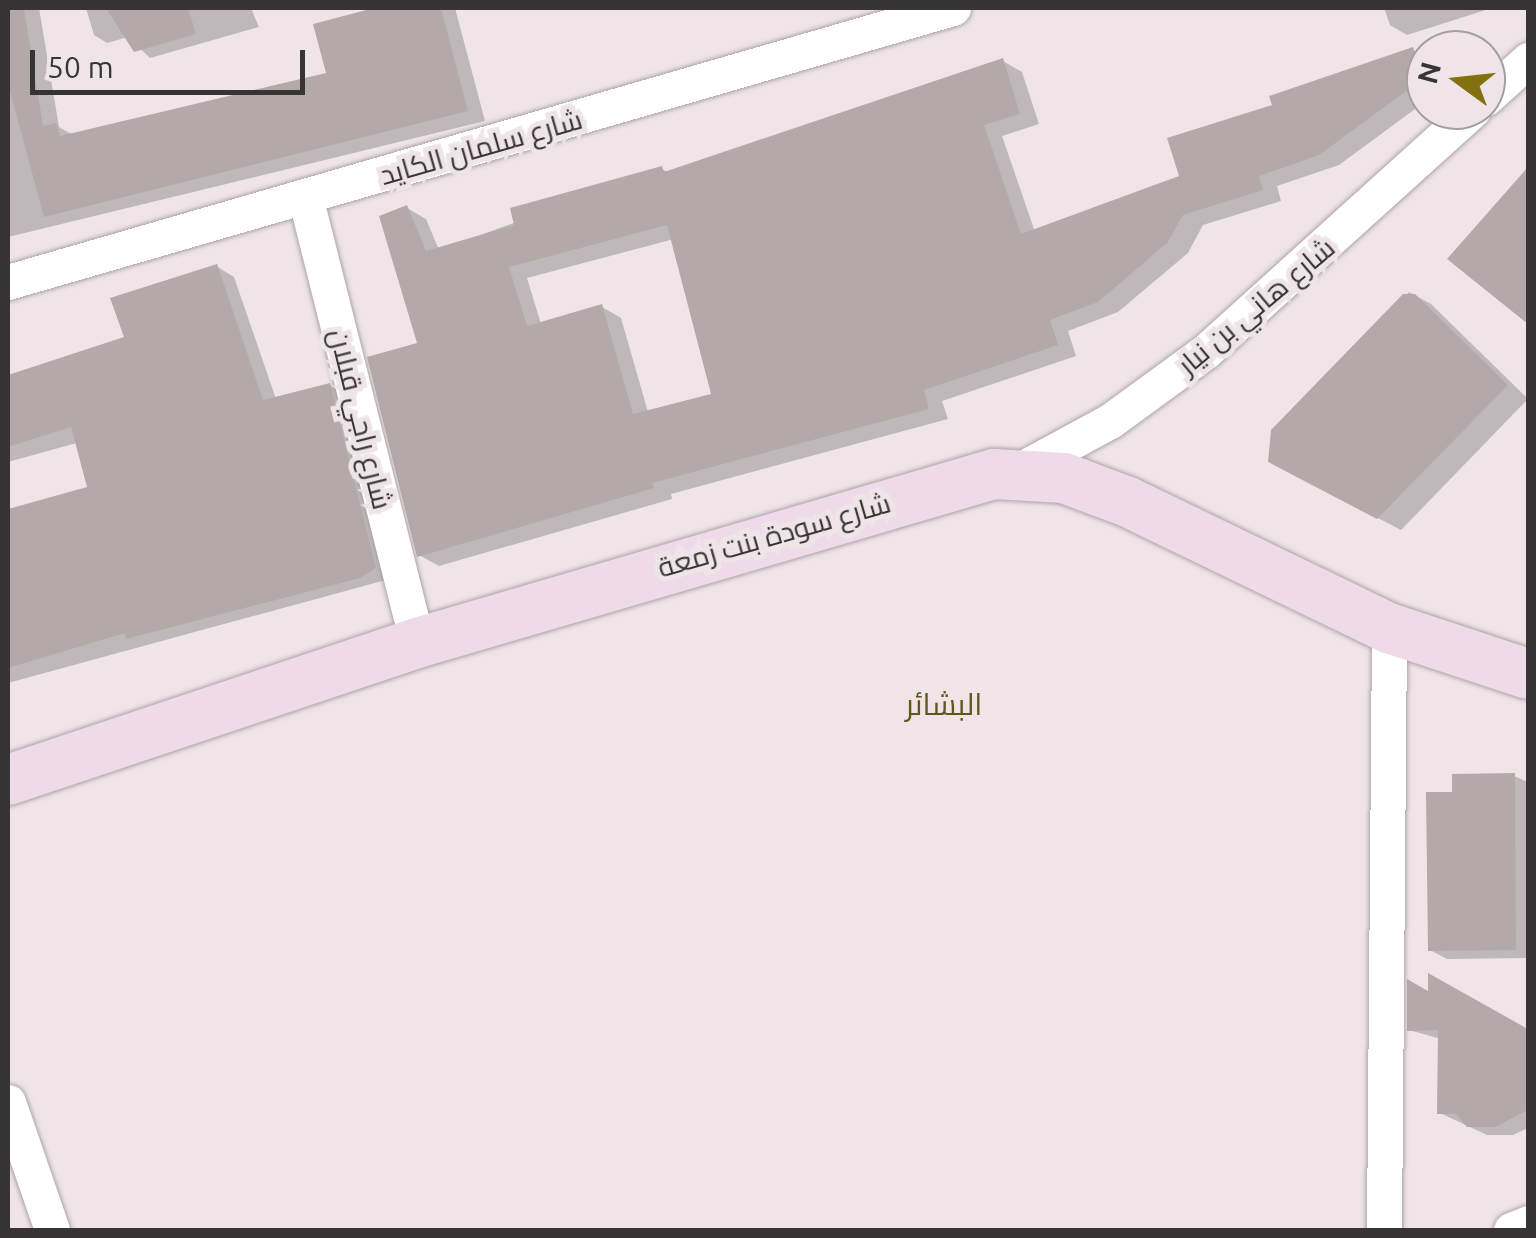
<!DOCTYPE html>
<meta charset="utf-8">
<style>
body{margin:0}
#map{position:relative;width:1536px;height:1238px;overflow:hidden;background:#efe5e8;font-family:Ubuntu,Cairo,sans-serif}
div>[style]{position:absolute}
.shadow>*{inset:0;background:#0003}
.building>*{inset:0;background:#b4a9a9}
.roads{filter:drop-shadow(0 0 2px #aea4a7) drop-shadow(0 0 2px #aea4a7)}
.street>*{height:35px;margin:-17.5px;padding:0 17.5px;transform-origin:17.5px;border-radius:17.5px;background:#fff}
.secondary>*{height:50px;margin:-25px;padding:0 25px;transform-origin:25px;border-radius:25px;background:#efdae9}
span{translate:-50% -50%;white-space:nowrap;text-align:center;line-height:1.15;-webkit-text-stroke:10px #efe5e8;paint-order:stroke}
.street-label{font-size:28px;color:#383335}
.neighbourhood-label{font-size:30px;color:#625518}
.frame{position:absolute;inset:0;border:10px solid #383335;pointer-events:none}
.north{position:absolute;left:1406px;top:30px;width:100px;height:100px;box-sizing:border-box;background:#efe5e8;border:2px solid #a69ea0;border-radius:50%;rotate:285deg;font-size:28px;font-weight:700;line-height:40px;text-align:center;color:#383335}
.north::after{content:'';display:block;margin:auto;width:35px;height:45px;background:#83700f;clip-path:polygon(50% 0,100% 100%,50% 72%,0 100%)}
.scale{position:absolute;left:30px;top:50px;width:275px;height:45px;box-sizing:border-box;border:5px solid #383335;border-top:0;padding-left:12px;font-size:30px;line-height:35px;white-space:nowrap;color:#383335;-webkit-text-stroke:8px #efe5e8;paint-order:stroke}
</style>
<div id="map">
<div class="shadow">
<div style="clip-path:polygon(8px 8px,39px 8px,59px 127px,73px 135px,329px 75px,316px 26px,383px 8px,455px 8px,485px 121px,8px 237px)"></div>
<div style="clip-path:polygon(86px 8px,251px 8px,259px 27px,150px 58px,128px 37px,107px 43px,94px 35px)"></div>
<div style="clip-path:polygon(1384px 8px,1492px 8px,1407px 35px,1390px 25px)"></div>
<div style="clip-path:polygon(evenodd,1413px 50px,1426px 57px,1426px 101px,1339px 165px,1277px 186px,1281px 201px,1203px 225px,1188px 253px,1118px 312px,1068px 331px,1076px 356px,942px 401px,948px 419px,671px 494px,672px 499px,439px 566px,419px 555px,420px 345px,407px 208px,426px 219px,439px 250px,662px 169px,669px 173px,1003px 61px,1022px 72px,1039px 124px,1002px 136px,1035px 232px,1182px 178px,1276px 107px,1413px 50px,674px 239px,714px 395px,648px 412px,621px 318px,602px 307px,541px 324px,527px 278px,674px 239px)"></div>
<div style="clip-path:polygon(1528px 178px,1528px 321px,1451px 259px)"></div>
<div style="clip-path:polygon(216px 266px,234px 277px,276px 399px,330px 385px,348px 396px,393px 578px,8px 683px,8px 510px,90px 489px,167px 418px,8px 462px,8px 377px,127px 339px)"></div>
<div style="clip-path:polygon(1409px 292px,1431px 304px,1528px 399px,1401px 530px,1293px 474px,1273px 431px)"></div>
<div style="clip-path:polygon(1514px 776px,1528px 782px,1528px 958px,1447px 959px,1430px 950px,1454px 795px)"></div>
<div style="clip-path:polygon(1430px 978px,1528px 1032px,1528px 1128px,1513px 1135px,1487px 1135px,1440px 1113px,1441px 1039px,1409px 1030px,1431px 995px)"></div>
</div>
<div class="building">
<div style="clip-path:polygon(106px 8px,188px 8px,196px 34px,134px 52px)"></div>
<div style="clip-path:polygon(374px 8px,441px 8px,468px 111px,44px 217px,8px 84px,8px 11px,24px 9px,43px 126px,56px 123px,60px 136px,326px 73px,313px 24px)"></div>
<div style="clip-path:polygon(evenodd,1413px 47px,1424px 78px,1319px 155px,1259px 176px,1263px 190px,1183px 215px,1168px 242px,1098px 302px,1050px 320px,1058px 345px,924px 390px,929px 409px,652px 483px,654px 488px,417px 557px,367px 357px,417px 343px,379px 216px,407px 205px,426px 251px,514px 225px,510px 208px,662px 166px,664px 172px,1003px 58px,1020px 114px,984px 125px,1021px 234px,1179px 176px,1167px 138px,1272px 105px,1269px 96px,1413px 47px,667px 225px,711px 394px,633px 414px,602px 304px,527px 326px,509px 267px,667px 225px)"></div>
<div style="clip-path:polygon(1528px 167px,1528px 324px,1447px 259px)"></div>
<div style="clip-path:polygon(217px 264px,263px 400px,330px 383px,376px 568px,360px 578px,126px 639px,125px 633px,8px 668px,8px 509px,87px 487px,71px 427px,8px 447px,8px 375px,124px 337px,110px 298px)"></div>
<div style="clip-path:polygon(1403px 294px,1415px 294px,1508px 385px,1377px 519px,1268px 462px,1271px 430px)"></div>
<div style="clip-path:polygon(1515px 773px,1516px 950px,1428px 951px,1426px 792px,1452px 792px,1452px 774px)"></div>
<div style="clip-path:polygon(1428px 973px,1528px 1029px,1528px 1110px,1495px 1127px,1467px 1127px,1456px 1114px,1437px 1114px,1438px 1030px,1407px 1031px,1407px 979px,1428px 991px)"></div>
</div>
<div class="roads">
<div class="street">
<div style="left:1486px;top:98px;width:57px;rotate:-42.1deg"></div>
<div style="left:305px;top:196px;width:461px;rotate:75.9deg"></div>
<div style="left:8px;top:282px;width:984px;rotate:-16.17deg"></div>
<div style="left:1016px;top:472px;width:107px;rotate:-28.5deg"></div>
<div style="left:1110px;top:421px;width:119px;rotate:-36.1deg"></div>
<div style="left:1206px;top:351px;width:360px;rotate:-42.1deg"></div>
<div style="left:8px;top:1102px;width:135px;rotate:71deg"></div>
<div style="left:1384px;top:1230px;width:602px;rotate:-89.52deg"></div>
<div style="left:1511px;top:1230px;width:18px;rotate:-22deg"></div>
</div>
<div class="secondary">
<div style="left:8px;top:780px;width:431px;rotate:-18.5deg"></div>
<div style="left:417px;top:643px;width:601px;rotate:-16.33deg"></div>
<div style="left:994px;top:474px;width:70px;rotate:3.3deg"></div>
<div style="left:1064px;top:478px;width:68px;rotate:20.6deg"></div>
<div style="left:1128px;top:502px;width:290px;rotate:25.8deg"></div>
<div style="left:1389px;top:628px;width:146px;rotate:18.3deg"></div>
</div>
</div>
<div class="street-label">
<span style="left:481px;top:147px;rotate:-16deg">شارع سلمان الكايد</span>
<span style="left:1256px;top:306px;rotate:-40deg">شارع هاني بن نيار</span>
<span style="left:361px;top:419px;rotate:76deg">شارع راجي قبلان</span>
<span style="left:774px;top:535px;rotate:-16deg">شارع سودة بنت زمعة</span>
</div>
<div class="neighbourhood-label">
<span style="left:944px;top:704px">البشائر</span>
</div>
<div class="frame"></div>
<div class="north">N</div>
<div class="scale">50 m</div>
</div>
